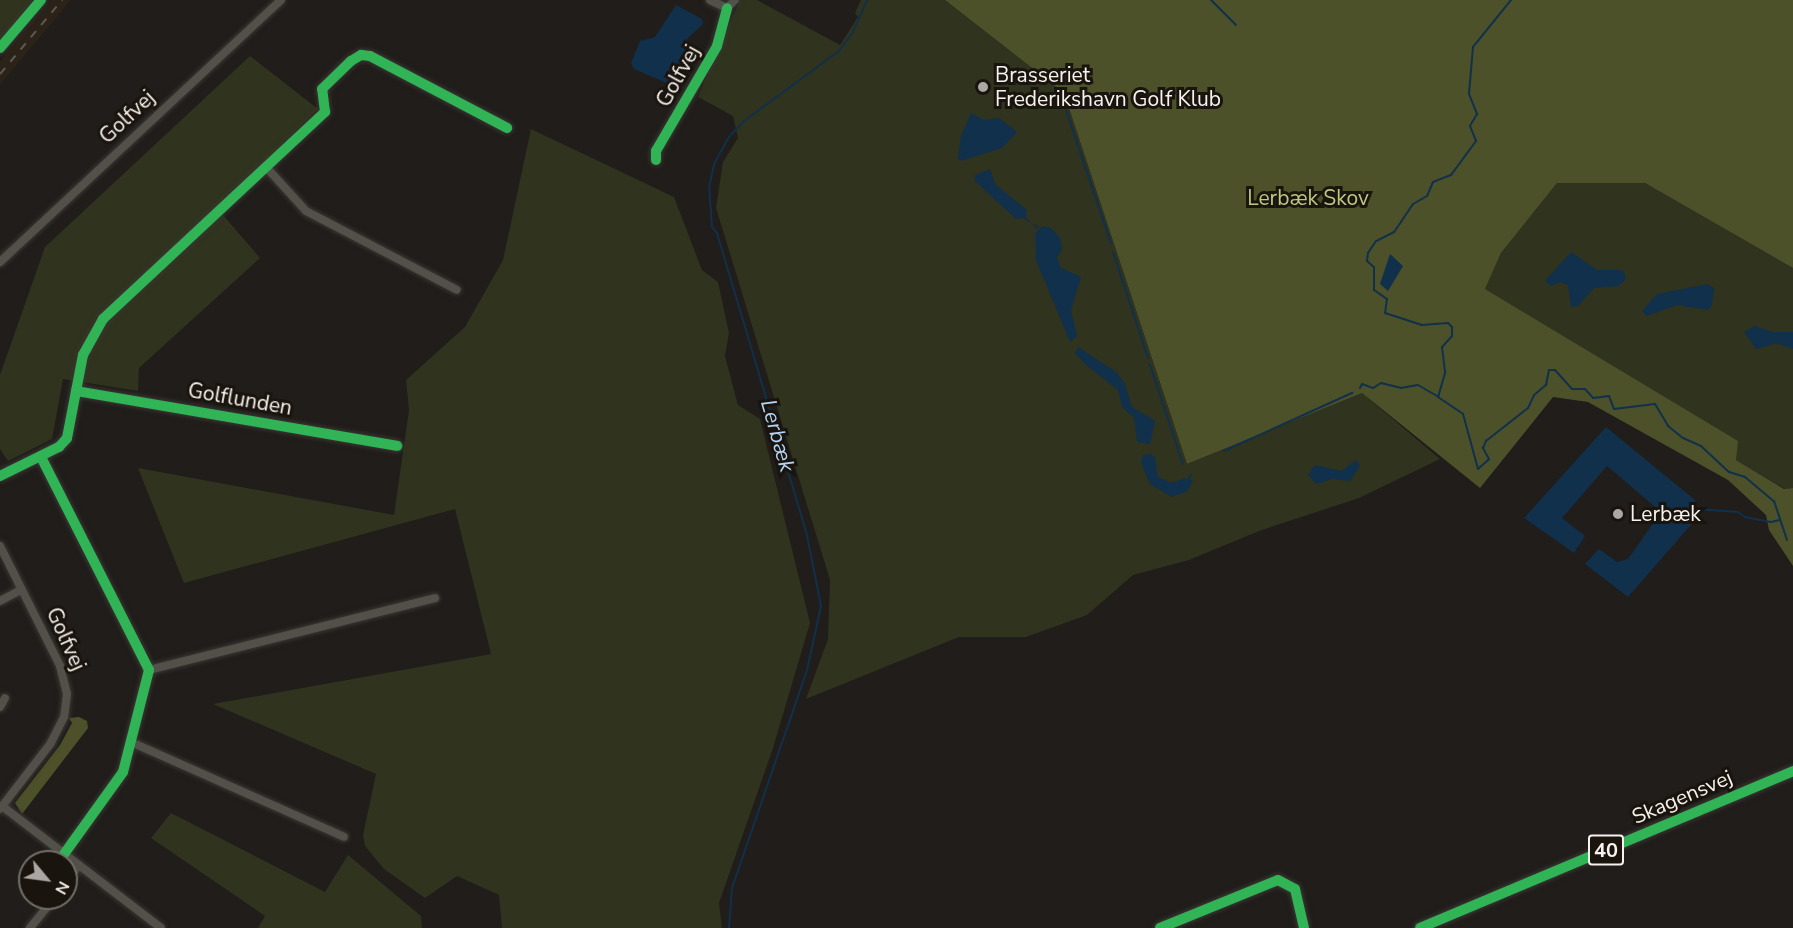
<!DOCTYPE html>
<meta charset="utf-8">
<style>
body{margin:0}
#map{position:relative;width:1793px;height:928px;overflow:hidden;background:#201d1a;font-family:"Nunito Sans",sans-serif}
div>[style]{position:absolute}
.built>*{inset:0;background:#2b2218}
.green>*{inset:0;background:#30331d}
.forest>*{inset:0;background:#4c512a}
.water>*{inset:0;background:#11304b}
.stream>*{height:2px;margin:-1px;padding:0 1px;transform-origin:1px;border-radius:1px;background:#11304b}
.roads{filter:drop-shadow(0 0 2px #393734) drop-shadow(0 0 2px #393734)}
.street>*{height:8px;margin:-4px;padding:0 4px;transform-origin:4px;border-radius:4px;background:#535049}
.fast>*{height:10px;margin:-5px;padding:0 5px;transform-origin:5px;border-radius:5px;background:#30b455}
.rail>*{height:2px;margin-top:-1px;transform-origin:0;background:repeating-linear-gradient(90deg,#5c5956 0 8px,transparent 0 16px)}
.dots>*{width:16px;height:16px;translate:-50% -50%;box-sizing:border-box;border:3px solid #1a140e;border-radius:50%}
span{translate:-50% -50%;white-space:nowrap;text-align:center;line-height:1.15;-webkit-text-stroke:6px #1a140e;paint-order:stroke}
.shield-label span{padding:2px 4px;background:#1a140e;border:2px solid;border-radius:4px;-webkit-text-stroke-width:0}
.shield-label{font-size:20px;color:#f7f2ee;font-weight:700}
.poi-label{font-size:21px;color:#f7f2ee}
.left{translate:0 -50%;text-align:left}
.street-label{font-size:21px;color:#f7f2ee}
.park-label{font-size:21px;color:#bdc980}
.water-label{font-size:22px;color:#b2d4f5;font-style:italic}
.north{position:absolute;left:18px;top:850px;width:60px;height:60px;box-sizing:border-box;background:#1a140e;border:2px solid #726d68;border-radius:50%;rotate:119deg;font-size:16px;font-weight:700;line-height:24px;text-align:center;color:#f7f2ee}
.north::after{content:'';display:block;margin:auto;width:21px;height:27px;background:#aca7a4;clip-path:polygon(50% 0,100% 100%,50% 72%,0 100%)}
</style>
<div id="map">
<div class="built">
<div style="clip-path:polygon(51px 0,71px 0,0 85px,0 61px)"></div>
</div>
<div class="green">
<div style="clip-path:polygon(0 0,33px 0,0 41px)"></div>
<div style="clip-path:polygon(740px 0,757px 0,840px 45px,858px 17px,855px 13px,861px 0,945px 0,1064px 93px,1187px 464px,1362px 393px,1440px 459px,1359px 498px,1259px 531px,1189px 560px,1133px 575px,1087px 615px,1026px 637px,959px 637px,806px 699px,828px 639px,830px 580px,716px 208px,723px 162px,738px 138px,733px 116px,698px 97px)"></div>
<div style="clip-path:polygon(250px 56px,318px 109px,217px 208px,260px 258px,139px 368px,138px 391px,63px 379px,52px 439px,8px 461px,0 449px,0 375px,45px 247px)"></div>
<div style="clip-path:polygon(531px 129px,674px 197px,702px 270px,718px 282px,729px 333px,725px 356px,738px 405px,760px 419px,810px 623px,773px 748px,719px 903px,722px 928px,502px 928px,499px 895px,457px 876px,425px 898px,384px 869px,365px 846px,363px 835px,376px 774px,213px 704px,491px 654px,455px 509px,184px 583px,138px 468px,394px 515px,409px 410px,406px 380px,465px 327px,503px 260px)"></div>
<div style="clip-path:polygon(1557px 183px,1645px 183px,1793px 268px,1793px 488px,1785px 489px,1736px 460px,1485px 289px,1501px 253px)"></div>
<div style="clip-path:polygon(171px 813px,325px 892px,348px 855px,421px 916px,422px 928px,258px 928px,265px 916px,151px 838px)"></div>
</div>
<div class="forest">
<div style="clip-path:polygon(945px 0,1793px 0,1793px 268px,1645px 183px,1557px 183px,1501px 253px,1485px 289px,1738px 441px,1736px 460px,1784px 489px,1793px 488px,1793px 566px,1769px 530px,1766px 515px,1728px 480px,1588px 402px,1553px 397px,1480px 488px,1362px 393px,1187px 464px,1064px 93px)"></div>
<div style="clip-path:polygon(79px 717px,87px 721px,88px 728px,22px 814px,15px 803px,60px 745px,72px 723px,69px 718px)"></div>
</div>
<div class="water">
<div style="clip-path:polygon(676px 5px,702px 19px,703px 24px,687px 39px,685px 74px,676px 87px,634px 69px,631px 63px,640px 41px,655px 37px)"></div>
<div style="clip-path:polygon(971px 113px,984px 120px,999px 118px,1017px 132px,1002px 148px,961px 161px,958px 158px,961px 136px)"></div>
<div style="clip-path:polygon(990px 169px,995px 184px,1027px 210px,1025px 218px,1016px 219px,975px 181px,975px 175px)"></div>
<div style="clip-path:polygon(1043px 226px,1051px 228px,1060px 238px,1062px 250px,1057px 257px,1061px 268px,1081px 277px,1071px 310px,1077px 336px,1070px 342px,1036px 260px,1035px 233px)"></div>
<div style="clip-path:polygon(1571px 252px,1597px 270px,1623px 270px,1626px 278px,1619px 286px,1594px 288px,1578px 306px,1571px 307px,1568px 285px,1560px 282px,1551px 286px,1545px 281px)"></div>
<div style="clip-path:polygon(1390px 254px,1403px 266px,1388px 291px,1380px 284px)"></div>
<div style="clip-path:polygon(1707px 284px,1714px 288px,1712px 306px,1707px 310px,1677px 305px,1647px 316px,1642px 311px,1657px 294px)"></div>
<div style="clip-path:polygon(1755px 326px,1772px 332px,1793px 332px,1793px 349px,1777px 343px,1756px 349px,1744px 332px)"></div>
<div style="clip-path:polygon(1078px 347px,1116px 372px,1124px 382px,1132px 407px,1155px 421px,1150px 444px,1137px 442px,1134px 418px,1122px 407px,1118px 390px,1086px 365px,1075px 353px)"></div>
<div style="clip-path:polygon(1606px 427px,1695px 500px,1697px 518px,1628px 597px,1585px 564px,1599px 549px,1617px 562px,1628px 559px,1661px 512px,1607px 466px,1562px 518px,1585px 536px,1574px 553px,1524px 518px)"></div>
<div style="clip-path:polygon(1150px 454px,1155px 457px,1158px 477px,1171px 483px,1185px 478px,1193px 480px,1188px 491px,1172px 497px,1150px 484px,1141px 463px,1143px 455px)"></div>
<div style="clip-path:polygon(1356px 460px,1360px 466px,1350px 481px,1332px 479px,1316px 484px,1308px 475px,1315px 465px,1341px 471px)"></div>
</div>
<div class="stream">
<div style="left:1211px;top:0;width:35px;rotate:45deg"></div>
<div style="left:1511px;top:0;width:60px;rotate:129deg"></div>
<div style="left:1473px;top:47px;width:47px;rotate:94.9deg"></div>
<div style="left:1469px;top:94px;width:22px;rotate:68deg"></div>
<div style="left:1477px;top:114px;width:14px;rotate:120deg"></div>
<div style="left:1470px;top:126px;width:16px;rotate:68deg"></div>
<div style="left:1476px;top:141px;width:42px;rotate:126.3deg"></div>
<div style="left:1451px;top:175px;width:19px;rotate:159deg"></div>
<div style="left:1433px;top:182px;width:15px;rotate:113deg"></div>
<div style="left:1427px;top:196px;width:16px;rotate:150deg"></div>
<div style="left:1413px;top:204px;width:34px;rotate:124deg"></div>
<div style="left:1394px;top:232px;width:20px;rotate:153deg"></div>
<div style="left:1376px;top:241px;width:14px;rotate:124deg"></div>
<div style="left:1368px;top:253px;width:8px;rotate:97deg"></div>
<div style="left:1367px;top:261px;width:9px;rotate:41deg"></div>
<div style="left:1374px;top:267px;width:23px;rotate:90deg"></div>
<div style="left:1374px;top:290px;width:16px;rotate:35deg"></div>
<div style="left:1387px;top:299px;width:14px;rotate:98deg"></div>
<div style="left:1385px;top:313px;width:38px;rotate:18deg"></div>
<div style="left:1421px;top:325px;width:27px;rotate:-4deg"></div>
<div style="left:1448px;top:323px;width:6px;rotate:45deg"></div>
<div style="left:1452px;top:327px;width:9px;rotate:90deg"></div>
<div style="left:1452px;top:336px;width:15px;rotate:132deg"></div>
<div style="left:1442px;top:347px;width:26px;rotate:83deg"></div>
<div style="left:1445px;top:373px;width:25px;rotate:106deg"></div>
<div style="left:1438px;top:397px;width:30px;rotate:34deg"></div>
<div style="left:1463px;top:414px;width:57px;rotate:74.7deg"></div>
<div style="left:1478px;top:469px;width:15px;rotate:-42deg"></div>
<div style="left:1489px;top:459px;width:13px;rotate:-119deg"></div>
<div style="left:1483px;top:448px;width:8px;rotate:-67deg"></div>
<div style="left:1486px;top:441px;width:53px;rotate:-38.2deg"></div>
<div style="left:1528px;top:408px;width:14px;rotate:-65deg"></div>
<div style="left:1534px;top:395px;width:16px;rotate:-40deg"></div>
<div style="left:1546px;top:385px;width:15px;rotate:-79deg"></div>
<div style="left:1549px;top:370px;width:6px"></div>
<div style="left:1555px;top:370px;width:25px;rotate:48deg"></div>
<div style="left:1572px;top:389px;width:13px"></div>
<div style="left:1585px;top:389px;width:12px;rotate:48deg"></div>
<div style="left:1593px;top:398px;width:16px;rotate:-7deg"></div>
<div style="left:1609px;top:396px;width:14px;rotate:69deg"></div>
<div style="left:1614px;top:409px;width:41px;rotate:-7deg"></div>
<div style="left:1655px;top:404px;width:26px;rotate:59deg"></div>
<div style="left:1668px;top:426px;width:19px;rotate:39deg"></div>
<div style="left:1683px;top:438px;width:20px;rotate:24deg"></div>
<div style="left:1701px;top:446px;width:38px;rotate:43deg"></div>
<div style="left:1729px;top:472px;width:17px;rotate:17deg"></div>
<div style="left:1745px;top:477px;width:38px;rotate:40deg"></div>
<div style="left:1774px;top:501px;width:41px;rotate:71.6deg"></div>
<div style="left:1061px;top:95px;width:157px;rotate:71.4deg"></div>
<div style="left:1025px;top:218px;width:5px;rotate:37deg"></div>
<div style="left:1034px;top:225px;width:5px;rotate:37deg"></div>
<div style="left:1113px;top:252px;width:112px;rotate:71.7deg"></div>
<div style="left:1150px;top:365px;width:104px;rotate:71.6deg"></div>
<div style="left:1360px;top:388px;width:4px;rotate:-63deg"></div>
<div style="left:1362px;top:384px;width:12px;rotate:20deg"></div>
<div style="left:1373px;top:388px;width:9px;rotate:-32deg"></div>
<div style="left:1381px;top:383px;width:21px;rotate:14deg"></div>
<div style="left:1401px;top:388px;width:17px;rotate:-10deg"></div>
<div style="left:1418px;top:385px;width:22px;rotate:30deg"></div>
<div style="left:1224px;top:451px;width:141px;rotate:-24.4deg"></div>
<div style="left:1189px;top:478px;width:4px;rotate:-63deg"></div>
<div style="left:1696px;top:509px;width:42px;rotate:4.1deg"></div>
<div style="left:1738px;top:512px;width:9px;rotate:36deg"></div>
<div style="left:1745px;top:517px;width:26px;rotate:11deg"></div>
<div style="left:1771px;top:522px;width:9px;rotate:-13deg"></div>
<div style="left:729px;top:928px;width:40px;rotate:-85.7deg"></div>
<div style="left:732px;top:888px;width:231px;rotate:-71deg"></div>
<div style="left:807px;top:670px;width:66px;rotate:-77.7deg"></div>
<div style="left:821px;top:606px;width:72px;rotate:-101.2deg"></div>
<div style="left:807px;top:535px;width:315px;rotate:-106.6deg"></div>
<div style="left:717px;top:233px;width:8px;rotate:-130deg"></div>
<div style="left:712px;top:227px;width:39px;rotate:-94deg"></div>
<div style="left:709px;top:188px;width:25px;rotate:-78deg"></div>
<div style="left:714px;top:164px;width:31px;rotate:-61deg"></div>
<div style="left:729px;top:137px;width:22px;rotate:-47deg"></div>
<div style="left:744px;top:121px;width:118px;rotate:-36.4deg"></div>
<div style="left:839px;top:51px;width:21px;rotate:-53deg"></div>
<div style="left:852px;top:34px;width:37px;rotate:-66deg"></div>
</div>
<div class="roads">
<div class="street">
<div style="left:710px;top:0;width:19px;rotate:25deg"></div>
<div style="left:727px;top:8px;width:11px;rotate:-45deg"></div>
<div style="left:266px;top:167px;width:59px;rotate:47.7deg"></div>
<div style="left:306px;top:211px;width:170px;rotate:27.6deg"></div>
<div style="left:0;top:262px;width:384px;rotate:-43deg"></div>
<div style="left:0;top:546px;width:134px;rotate:63.4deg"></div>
<div style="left:60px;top:666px;width:29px;rotate:76deg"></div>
<div style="left:67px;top:694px;width:23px;rotate:97deg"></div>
<div style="left:64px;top:717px;width:29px;rotate:117deg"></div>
<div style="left:51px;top:743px;width:83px;rotate:127.7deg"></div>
<div style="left:0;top:601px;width:24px;rotate:-28deg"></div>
<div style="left:149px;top:670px;width:295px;rotate:-14.1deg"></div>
<div style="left:0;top:707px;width:10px;rotate:-61deg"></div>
<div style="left:131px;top:742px;width:233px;rotate:24deg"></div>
<div style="left:2px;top:806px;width:200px;rotate:37.5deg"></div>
<div style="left:66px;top:882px;width:21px;rotate:-53deg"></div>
<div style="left:30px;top:928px;width:38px;rotate:-51deg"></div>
</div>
<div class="fast">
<div style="left:0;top:48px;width:63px;rotate:-49.5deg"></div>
<div style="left:656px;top:160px;width:9px;rotate:-90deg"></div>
<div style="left:656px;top:151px;width:121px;rotate:-59.8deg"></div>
<div style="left:717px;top:46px;width:39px;rotate:-75deg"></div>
<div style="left:76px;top:391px;width:326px;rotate:9.7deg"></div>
<div style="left:41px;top:457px;width:239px;rotate:63.1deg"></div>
<div style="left:149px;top:670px;width:105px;rotate:104.3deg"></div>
<div style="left:123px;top:772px;width:101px;rotate:125.7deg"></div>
<div style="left:0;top:476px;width:66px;rotate:-26.2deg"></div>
<div style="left:59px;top:447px;width:12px;rotate:-48deg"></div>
<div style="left:67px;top:438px;width:85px;rotate:-79.1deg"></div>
<div style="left:83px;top:355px;width:41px;rotate:-60.9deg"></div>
<div style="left:103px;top:319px;width:304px;rotate:-43deg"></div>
<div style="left:325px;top:112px;width:23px;rotate:-97deg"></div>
<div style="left:322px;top:89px;width:40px;rotate:-44deg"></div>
<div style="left:351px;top:61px;width:12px;rotate:-31deg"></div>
<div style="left:361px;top:55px;width:9px;rotate:6deg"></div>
<div style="left:370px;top:56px;width:155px;rotate:27.7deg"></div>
<div style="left:1160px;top:928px;width:127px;rotate:-22.1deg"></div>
<div style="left:1278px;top:880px;width:19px;rotate:28deg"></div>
<div style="left:1295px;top:889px;width:40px;rotate:77deg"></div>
<div style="left:1420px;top:928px;width:405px;rotate:-22.8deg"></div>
</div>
</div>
<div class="rail">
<div style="left:0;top:74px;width:97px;rotate:-50deg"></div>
</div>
<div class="dots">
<div style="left:983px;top:87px;background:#aca7a4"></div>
<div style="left:1618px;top:514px;background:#aca7a4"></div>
</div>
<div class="shield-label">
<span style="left:1606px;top:850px">40</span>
</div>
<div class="poi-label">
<span class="left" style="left:995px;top:87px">Brasseriet<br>Frederikshavn Golf Klub</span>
<span class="left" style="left:1630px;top:514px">Lerbæk</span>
</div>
<div class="street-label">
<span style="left:678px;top:76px;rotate:-61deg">Golfvej</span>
<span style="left:127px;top:117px;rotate:-43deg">Golfvej</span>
<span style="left:240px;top:399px;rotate:10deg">Golflunden</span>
<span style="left:66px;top:639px;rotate:66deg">Golfvej</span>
<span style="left:1682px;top:797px;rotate:-23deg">Skagensvej</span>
</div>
<div class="park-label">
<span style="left:1308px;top:198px">Lerbæk Skov</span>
</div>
<div class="water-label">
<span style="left:777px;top:436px;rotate:74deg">Lerbæk</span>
</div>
<div class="north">N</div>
</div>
